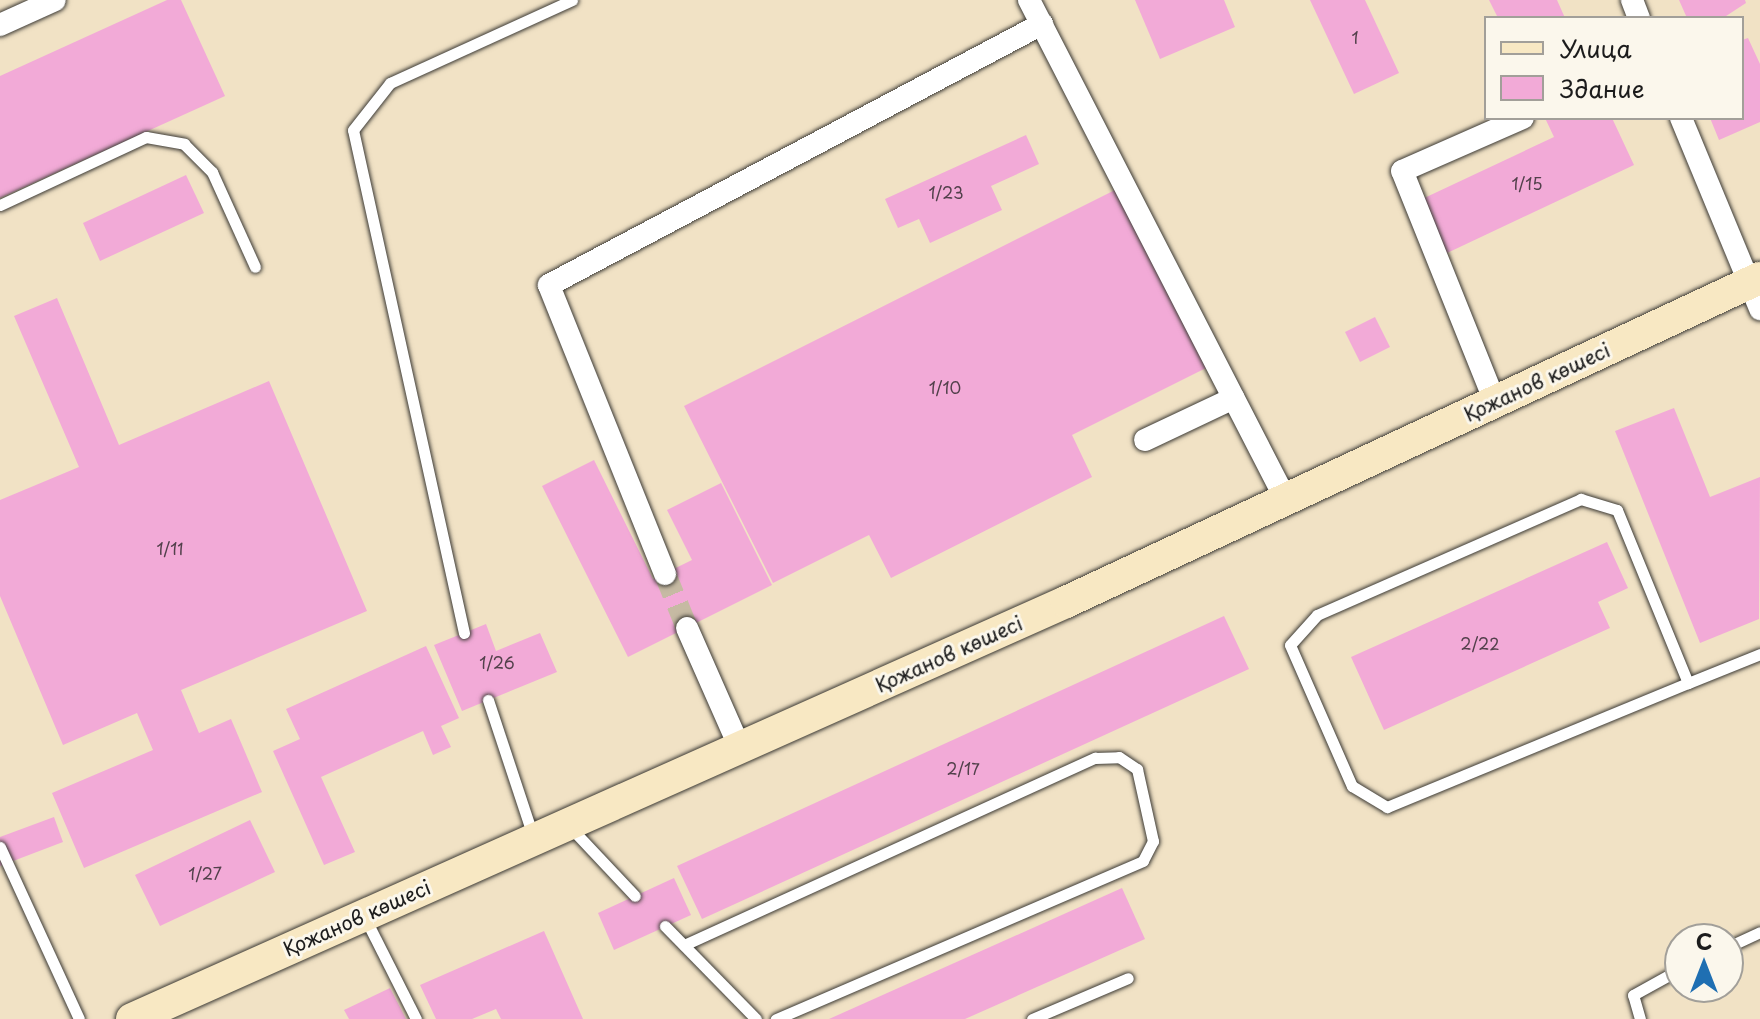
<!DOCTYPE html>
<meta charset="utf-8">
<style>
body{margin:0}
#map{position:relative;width:1760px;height:1019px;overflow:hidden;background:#f1e2c5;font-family:"Playpen Sans",sans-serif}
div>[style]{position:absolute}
.building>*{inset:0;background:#f2aad7}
.street-tunnel>*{height:22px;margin-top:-11px;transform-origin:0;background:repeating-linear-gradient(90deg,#c6baa3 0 22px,transparent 0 33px)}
.roads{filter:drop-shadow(0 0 2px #3c3a35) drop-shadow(0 0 2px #3c3a35)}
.lane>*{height:11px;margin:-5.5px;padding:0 5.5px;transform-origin:5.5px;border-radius:5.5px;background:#fff}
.street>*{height:22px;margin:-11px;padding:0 11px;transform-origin:11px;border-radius:11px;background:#fff}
.secondary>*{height:32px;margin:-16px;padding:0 16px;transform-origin:16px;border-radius:16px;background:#f8e8c3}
span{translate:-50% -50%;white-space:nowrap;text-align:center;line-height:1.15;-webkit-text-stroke:6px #fbf7ec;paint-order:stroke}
.number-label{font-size:16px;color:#52404b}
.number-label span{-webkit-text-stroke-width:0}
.street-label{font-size:20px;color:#1c1c1c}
.legend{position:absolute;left:1484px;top:16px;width:260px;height:104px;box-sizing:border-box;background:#fbf7ec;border:2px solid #a29f99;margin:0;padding:10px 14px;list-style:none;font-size:24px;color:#1c1c1c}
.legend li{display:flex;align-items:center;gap:16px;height:40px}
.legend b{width:40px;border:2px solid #a29f99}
.north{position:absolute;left:1664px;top:923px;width:80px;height:80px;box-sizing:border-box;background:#fbf7ec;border:2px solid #a29f99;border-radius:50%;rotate:0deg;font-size:22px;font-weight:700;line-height:32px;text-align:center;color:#1c1c1c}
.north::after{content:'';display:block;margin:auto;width:28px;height:36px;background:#1f6fb2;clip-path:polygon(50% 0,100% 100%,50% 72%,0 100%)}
</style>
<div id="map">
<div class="building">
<div style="clip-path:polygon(167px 0,181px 0,225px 96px,0 198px,0 76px)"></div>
<div style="clip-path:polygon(1135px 0,1224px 0,1235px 27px,1160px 59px)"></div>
<div style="clip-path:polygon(1310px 0,1365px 0,1399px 73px,1354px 94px)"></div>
<div style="clip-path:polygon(1489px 0,1557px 0,1565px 18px,1498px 18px)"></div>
<div style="clip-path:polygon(1679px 0,1745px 0,1746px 3px,1723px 18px,1687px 18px)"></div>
<div style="clip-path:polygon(1748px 38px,1760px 64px,1760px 122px,1719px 140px,1710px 118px,1742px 118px,1742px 40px)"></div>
<div style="clip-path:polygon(1545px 118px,1612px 118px,1634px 165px,1445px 254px,1420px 200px,1554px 137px)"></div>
<div style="clip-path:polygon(1026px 135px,1039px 164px,991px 186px,1002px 210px,930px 243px,919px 219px,898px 228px,885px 199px)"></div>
<div style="clip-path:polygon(186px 175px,204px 213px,100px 261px,83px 223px)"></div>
<div style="clip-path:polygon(1117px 189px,1206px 368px,1072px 435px,1092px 477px,891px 578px,869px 535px,773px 583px,684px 406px)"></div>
<div style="clip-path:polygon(57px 298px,119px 445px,269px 381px,367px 611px,181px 690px,199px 733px,231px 719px,262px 792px,84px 868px,52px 793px,153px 750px,137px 713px,63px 745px,0 596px,0 500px,79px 467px,14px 316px)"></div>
<div style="clip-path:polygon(1375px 317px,1390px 347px,1360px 362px,1345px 332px)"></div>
<div style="clip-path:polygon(1674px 408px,1710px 497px,1760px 477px,1759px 619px,1700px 643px,1615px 431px)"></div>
<div style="clip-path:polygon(594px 460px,653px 579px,692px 560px,667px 510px,721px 483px,772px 585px,628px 657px,542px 486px)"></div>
<div style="clip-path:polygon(1607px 542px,1628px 588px,1598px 602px,1610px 628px,1384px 730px,1351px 657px)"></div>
<div style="clip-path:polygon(1224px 616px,1249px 669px,702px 919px,677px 866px)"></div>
<div style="clip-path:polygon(486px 624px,496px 651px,540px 633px,557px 672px,462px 711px,434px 645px)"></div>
<div style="clip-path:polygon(426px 646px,459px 718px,441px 726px,451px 747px,433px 755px,423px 731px,321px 777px,355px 852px,324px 865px,273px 751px,300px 739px,286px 709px)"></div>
<div style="clip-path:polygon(54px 817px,63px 842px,0 866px,0 837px)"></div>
<div style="clip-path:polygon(250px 820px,275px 872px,160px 926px,135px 875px)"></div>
<div style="clip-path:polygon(674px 878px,691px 915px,614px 950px,598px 913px)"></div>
<div style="clip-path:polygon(1122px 888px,1145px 939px,965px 1019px,829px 1019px)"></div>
<div style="clip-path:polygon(544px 931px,583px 1019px,501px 1019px,496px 1009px,472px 1019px,436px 1019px,420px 985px)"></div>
<div style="clip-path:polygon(390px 988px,406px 1019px,349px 1019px,344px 1010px)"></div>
</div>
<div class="street-tunnel">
<div style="left:665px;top:574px;width:58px;rotate:67.8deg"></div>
</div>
<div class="roads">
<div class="lane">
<div style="left:0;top:205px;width:161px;rotate:-25deg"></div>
<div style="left:146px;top:137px;width:39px;rotate:10deg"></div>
<div style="left:184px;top:144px;width:40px;rotate:45deg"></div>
<div style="left:212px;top:172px;width:104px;rotate:65.6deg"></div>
<div style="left:464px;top:633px;width:515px;rotate:-102.44deg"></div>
<div style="left:353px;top:130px;width:60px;rotate:-51.8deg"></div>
<div style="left:390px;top:83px;width:200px;rotate:-24.5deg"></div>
<div style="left:1688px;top:683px;width:187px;rotate:-112.3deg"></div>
<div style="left:1617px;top:510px;width:38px;rotate:-163deg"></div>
<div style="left:1581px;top:499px;width:288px;rotate:156.3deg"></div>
<div style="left:1317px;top:615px;width:40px;rotate:132deg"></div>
<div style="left:1290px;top:645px;width:154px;rotate:66.3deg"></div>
<div style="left:1352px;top:786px;width:41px;rotate:31deg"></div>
<div style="left:1387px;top:807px;width:326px;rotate:-22.4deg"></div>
<div style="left:1688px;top:683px;width:78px;rotate:-21.9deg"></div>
<div style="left:488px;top:700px;width:143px;rotate:71.7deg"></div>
<div style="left:571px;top:828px;width:93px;rotate:46.7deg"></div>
<div style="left:0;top:847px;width:189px;rotate:65.3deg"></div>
<div style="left:366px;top:920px;width:111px;rotate:63.2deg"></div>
<div style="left:665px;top:926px;width:130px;rotate:45.6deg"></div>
<div style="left:684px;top:945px;width:452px;rotate:-24.5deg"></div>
<div style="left:1095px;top:758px;width:24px;rotate:-2deg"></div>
<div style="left:1119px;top:757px;width:22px;rotate:34deg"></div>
<div style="left:1137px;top:769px;width:74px;rotate:77.5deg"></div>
<div style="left:1153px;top:841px;width:22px;rotate:117deg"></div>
<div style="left:1143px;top:861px;width:400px;rotate:156.7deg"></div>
<div style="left:1728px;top:947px;width:35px;rotate:-25deg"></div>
<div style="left:1032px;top:1019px;width:104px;rotate:-23.1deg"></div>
<div style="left:1640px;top:1019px;width:25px;rotate:-106deg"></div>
<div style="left:1633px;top:995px;width:54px;rotate:-29deg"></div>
</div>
<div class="street">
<div style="left:1029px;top:0;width:562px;rotate:62.8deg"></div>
<div style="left:1632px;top:0;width:19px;rotate:69deg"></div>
<div style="left:0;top:25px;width:60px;rotate:-24.4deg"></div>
<div style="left:1681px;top:118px;width:207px;rotate:67.5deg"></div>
<div style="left:1495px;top:402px;width:249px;rotate:-111.9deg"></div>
<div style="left:1402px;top:171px;width:132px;rotate:-23.7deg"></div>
<div style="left:1145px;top:440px;width:98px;rotate:-25.3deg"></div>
<div style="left:665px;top:574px;width:311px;rotate:-111.9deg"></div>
<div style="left:549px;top:285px;width:558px;rotate:-27.9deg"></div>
<div style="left:687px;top:628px;width:131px;rotate:66.2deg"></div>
</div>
<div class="secondary">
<div style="left:132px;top:1019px;width:1023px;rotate:-24.06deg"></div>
<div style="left:1066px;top:602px;width:766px;rotate:-25.03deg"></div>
</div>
</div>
<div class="number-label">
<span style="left:1355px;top:37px">1</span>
<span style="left:1527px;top:183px">1/15</span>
<span style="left:946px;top:192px">1/23</span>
<span style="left:945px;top:387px">1/10</span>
<span style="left:170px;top:548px">1/11</span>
<span style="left:1480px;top:643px">2/22</span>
<span style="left:497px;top:662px">1/26</span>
<span style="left:963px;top:768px">2/17</span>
<span style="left:205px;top:873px">1/27</span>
</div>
<div class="street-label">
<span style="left:1537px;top:382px;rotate:-25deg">Қожанов көшесі</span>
<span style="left:949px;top:654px;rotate:-24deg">Қожанов көшесі</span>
<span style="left:357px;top:918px;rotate:-24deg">Қожанов көшесі</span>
</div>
<ul class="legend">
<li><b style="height:10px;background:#f8e8c3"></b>Улица</li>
<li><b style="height:22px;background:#f2aad7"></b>Здание</li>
</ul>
<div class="north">С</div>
</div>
